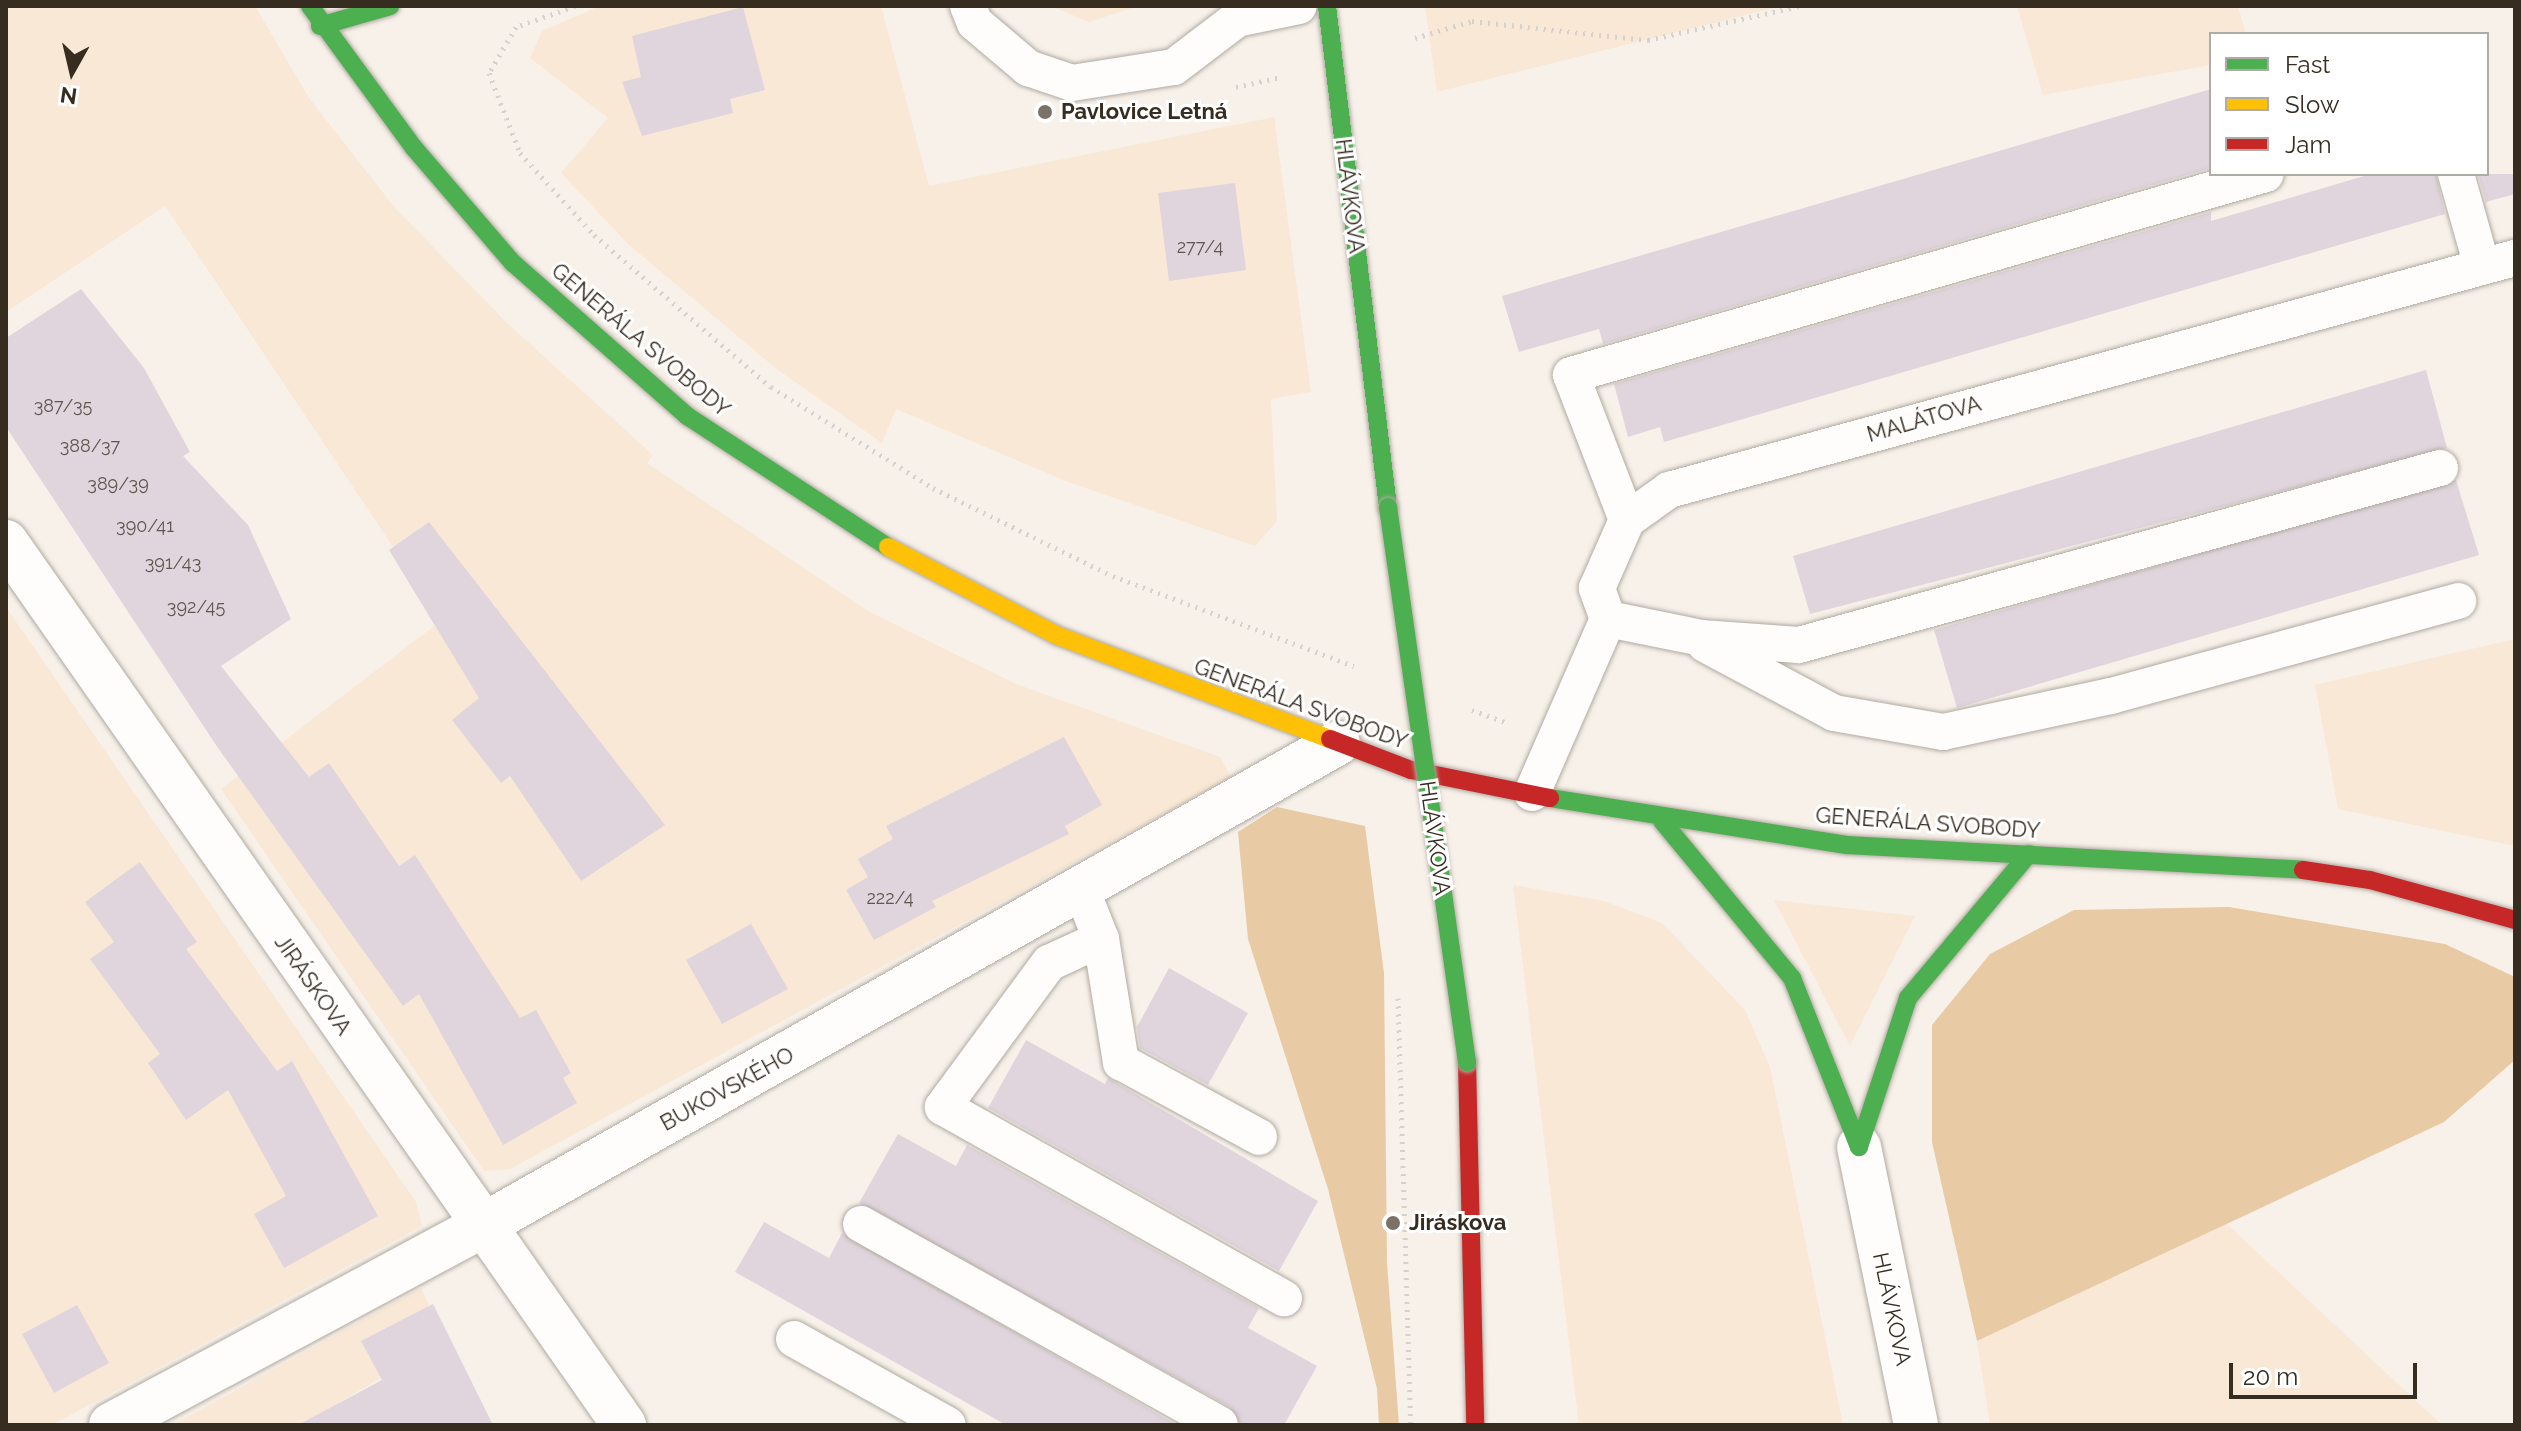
<!DOCTYPE html>
<meta charset="utf-8">
<style>
body{margin:0}
#map{position:relative;width:2521px;height:1431px;overflow:hidden;background:#f7f1ea;font-family:Raleway,sans-serif}
div>[style]{position:absolute}
.green>*{inset:0;background:#f9e8d5}
.forest>*{inset:0;background:#e8caa5}
.building>*{inset:0;background:#e0d5dd}
.path>*{height:5px;margin-top:-2.5px;transform-origin:0;background:repeating-linear-gradient(90deg,#d4d1ce 0 2px,transparent 0 8px)}
.roads{filter:drop-shadow(0 0 2px #b1aaa1) drop-shadow(0 0 2px #b1aaa1)}
.lane>*{height:36px;margin:-18px;padding:0 18px;transform-origin:18px;border-radius:18px;background:#fefdfc}
.street>*{height:44px;margin:-22px;padding:0 22px;transform-origin:22px;border-radius:22px;background:#fefdfc}
.fast>*{height:18px;margin:-9px;padding:0 9px;transform-origin:9px;border-radius:9px;background:#4caf50}
.slow>*{height:18px;margin:-9px;padding:0 9px;transform-origin:9px;border-radius:9px;background:#ffc107}
.jam>*{height:18px;margin:-9px;padding:0 9px;transform-origin:9px;border-radius:9px;background:#c62828}
.bridges{filter:drop-shadow(0 0 2px #b1aaa1) drop-shadow(0 0 2px #b1aaa1)}
.fast-bridge>*{height:18px;margin:-9px;padding:0 9px;transform-origin:9px;border-radius:9px;background:#4caf50}
.dots>*{width:22px;height:22px;translate:-50% -50%;box-sizing:border-box;border:4px solid #fff;border-radius:50%}
span{translate:-50% -50%;white-space:nowrap;text-align:center;line-height:1.15;-webkit-text-stroke:6px #fff;paint-order:stroke}
.number-label{font-size:18px;color:#60564f}
.number-label span{-webkit-text-stroke-width:0}
.poi-label{font-size:22px;color:#362c20;font-weight:700}
.left{translate:0 -50%;text-align:left}
.street-label{font-size:22px;color:#362c20}
.frame{position:absolute;inset:0;border:8px solid #362c20;pointer-events:none}
.legend{position:absolute;left:2209px;top:32px;width:280px;height:144px;box-sizing:border-box;background:#fff;border:2px solid #afaba6;margin:0;padding:10px 14px;list-style:none;font-size:24px;color:#362c20}
.legend li{display:flex;align-items:center;gap:16px;height:40px}
.legend b{width:40px;border:2px solid #afaba6}
.north{position:absolute;left:32px;top:32px;width:80px;height:80px;-webkit-text-stroke:6px #fff;paint-order:stroke;rotate:188deg;font-size:22px;font-weight:700;line-height:32px;text-align:center;color:#362c20}
.north::after{content:'';display:block;margin:auto;width:28px;height:36px;background:#362c20;clip-path:polygon(50% 0,100% 100%,50% 72%,0 100%)}
.scale{position:absolute;left:2229px;top:1363px;width:188px;height:36px;box-sizing:border-box;border:4px solid #362c20;border-top:0;padding-left:10px;font-size:24px;line-height:28px;white-space:nowrap;color:#362c20;-webkit-text-stroke:6px #fff;paint-order:stroke}
</style>
<div id="map">
<div class="green">
<div style="clip-path:polygon(6px 6px,255px 6px,309px 98px,395px 208px,507px 323px,653px 455px,647px 463px,868px 611px,1016px 684px,1220px 757px,1231px 777px,510px 1169px,484px 1171px,221px 789px,442px 620px,165px 206px,6px 312px)"></div>
<div style="clip-path:polygon(600px 6px,881px 6px,929px 186px,1274px 117px,1311px 392px,1271px 399px,1277px 521px,1255px 546px,1068px 482px,896px 409px,882px 443px,778px 370px,629px 245px,561px 173px,608px 118px,530px 58px,542px 31px)"></div>
<div style="clip-path:polygon(1051px 6px,1138px 6px,1089px 22px)"></div>
<div style="clip-path:polygon(1425px 6px,1782px 6px,1437px 92px)"></div>
<div style="clip-path:polygon(2017px 6px,2238px 6px,2246px 34px,2211px 34px,2211px 65px,2043px 95px)"></div>
<div style="clip-path:polygon(6px 607px,416px 1202px,422px 1226px,52px 1425px,6px 1425px)"></div>
<div style="clip-path:polygon(2515px 639px,2515px 846px,2338px 809px,2315px 685px)"></div>
<div style="clip-path:polygon(1513px 885px,1604px 901px,1662px 923px,1745px 1010px,1770px 1067px,1843px 1425px,1579px 1425px)"></div>
<div style="clip-path:polygon(1774px 900px,1915px 916px,1850px 1046px)"></div>
<div style="clip-path:polygon(2227px 1224px,2442px 1425px,1990px 1425px,1977px 1341px)"></div>
<div style="clip-path:polygon(421px 1288px,429px 1305px,381px 1378px,328px 1409px,337px 1425px,173px 1425px)"></div>
</div>
<div class="forest">
<div style="clip-path:polygon(1277px 807px,1365px 826px,1384px 973px,1387px 1263px,1399px 1425px,1379px 1425px,1377px 1389px,1328px 1189px,1248px 939px,1238px 832px)"></div>
<div style="clip-path:polygon(2229px 907px,2445px 944px,2515px 977px,2515px 1060px,2444px 1122px,1977px 1341px,1932px 1142px,1932px 1025px,1990px 954px,2074px 910px)"></div>
</div>
<div class="building">
<div style="clip-path:polygon(743px 7px,765px 90px,730px 99px,733px 113px,642px 136px,622px 82px,641px 77px,632px 36px)"></div>
<div style="clip-path:polygon(2211px 89px,2211px 168px,1603px 344px,1599px 329px,1519px 352px,1502px 296px)"></div>
<div style="clip-path:polygon(2371px 174px,2436px 174px,2445px 214px,1664px 442px,1660px 427px,1628px 437px,1614px 384px,2211px 212px,2211px 221px)"></div>
<div style="clip-path:polygon(2478px 174px,2515px 174px,2515px 194px,2486px 202px)"></div>
<div style="clip-path:polygon(1235px 183px,1246px 270px,1169px 281px,1158px 193px)"></div>
<div style="clip-path:polygon(81px 289px,144px 368px,190px 452px,183px 456px,248px 525px,291px 619px,221px 666px,309px 777px,329px 763px,399px 866px,415px 855px,520px 1018px,536px 1010px,571px 1073px,563px 1078px,577px 1103px,503px 1145px,419px 994px,403px 1006px,218px 748px,6px 427px,6px 338px)"></div>
<div style="clip-path:polygon(2426px 370px,2447px 448px,1810px 614px,1793px 556px)"></div>
<div style="clip-path:polygon(2456px 480px,2479px 555px,1957px 708px,1934px 630px)"></div>
<div style="clip-path:polygon(429px 522px,665px 825px,581px 881px,510px 776px,501px 783px,452px 720px,479px 698px,389px 550px)"></div>
<div style="clip-path:polygon(1064px 737px,1102px 805px,1065px 826px,1069px 834px,932px 901px,936px 907px,874px 940px,846px 890px,868px 877px,858px 859px,893px 839px,886px 826px)"></div>
<div style="clip-path:polygon(140px 862px,197px 942px,186px 949px,277px 1071px,292px 1061px,378px 1216px,284px 1268px,254px 1214px,286px 1196px,228px 1090px,186px 1120px,148px 1063px,160px 1054px,90px 959px,114px 942px,85px 902px)"></div>
<div style="clip-path:polygon(751px 924px,788px 989px,722px 1024px,686px 960px)"></div>
<div style="clip-path:polygon(1169px 968px,1248px 1013px,1208px 1085px,1140px 1048px,1137px 1027px)"></div>
<div style="clip-path:polygon(1026px 1040px,1105px 1084px,1108px 1078px,1318px 1201px,1279px 1271px,988px 1108px)"></div>
<div style="clip-path:polygon(898px 1134px,956px 1166px,967px 1145px,1259px 1308px,1248px 1328px,1317px 1366px,1284px 1425px,1241px 1425px,1230px 1407px,859px 1203px)"></div>
<div style="clip-path:polygon(764px 1222px,829px 1258px,842px 1233px,1177px 1425px,1006px 1425px,735px 1272px)"></div>
<div style="clip-path:polygon(433px 1304px,493px 1425px,298px 1425px,382px 1380px,361px 1341px)"></div>
<div style="clip-path:polygon(77px 1305px,109px 1363px,54px 1393px,22px 1334px)"></div>
</div>
<div class="path">
<div style="left:575px;top:6px;width:63px;rotate:160.4deg"></div>
<div style="left:516px;top:27px;width:53px;rotate:120.4deg"></div>
<div style="left:489px;top:73px;width:86px;rotate:68.8deg"></div>
<div style="left:520px;top:153px;width:110px;rotate:47.9deg"></div>
<div style="left:594px;top:235px;width:233px;rotate:40.7deg"></div>
<div style="left:771px;top:387px;width:191px;rotate:31.9deg"></div>
<div style="left:933px;top:488px;width:200px;rotate:26.1deg"></div>
<div style="left:1113px;top:576px;width:257px;rotate:20.5deg"></div>
<div style="left:1415px;top:38px;width:59px;rotate:-16.6deg"></div>
<div style="left:1472px;top:21px;width:177px;rotate:6.2deg"></div>
<div style="left:1648px;top:40px;width:156px;rotate:-12.6deg"></div>
<div style="left:1236px;top:87px;width:46px;rotate:-12.5deg"></div>
<div style="left:1472px;top:710px;width:37px;rotate:20deg"></div>
<div style="left:1398px;top:998px;width:427px;rotate:88.3deg"></div>
</div>
<div class="roads">
<div class="lane">
<div style="left:968px;top:6px;width:18px;rotate:68deg"></div>
<div style="left:975px;top:23px;width:70px;rotate:40.3deg"></div>
<div style="left:1028px;top:68px;width:46px;rotate:18.8deg"></div>
<div style="left:1072px;top:83px;width:103px;rotate:-8.9deg"></div>
<div style="left:1174px;top:67px;width:79px;rotate:-37.3deg"></div>
<div style="left:1237px;top:19px;width:63px;rotate:-11.8deg"></div>
<div style="left:2456px;top:174px;width:92px;rotate:74.3deg"></div>
<div style="left:1627px;top:520px;width:155px;rotate:-111.1deg"></div>
<div style="left:1571px;top:375px;width:723px;rotate:-16.13deg"></div>
<div style="left:1608px;top:619px;width:95px;rotate:11.5deg"></div>
<div style="left:1701px;top:638px;width:98px;rotate:4.1deg"></div>
<div style="left:1799px;top:645px;width:665px;rotate:-15.44deg"></div>
<div style="left:1705px;top:644px;width:146px;rotate:28.1deg"></div>
<div style="left:1834px;top:713px;width:111px;rotate:9.9deg"></div>
<div style="left:1943px;top:732px;width:172px;rotate:-12.1deg"></div>
<div style="left:2111px;top:696px;width:360px;rotate:-15.3deg"></div>
<div style="left:1532px;top:793px;width:190px;rotate:-66.4deg"></div>
<div style="left:1608px;top:619px;width:33px;rotate:-110deg"></div>
<div style="left:1597px;top:588px;width:74px;rotate:-66.2deg"></div>
<div style="left:1627px;top:520px;width:52px;rotate:-35.5deg"></div>
<div style="left:1669px;top:490px;width:877px;rotate:-15.34deg"></div>
<div style="left:1082px;top:891px;width:52px;rotate:68.4deg"></div>
<div style="left:1101px;top:939px;width:57px;rotate:155.2deg"></div>
<div style="left:1049px;top:963px;width:179px;rotate:126.4deg"></div>
<div style="left:943px;top:1107px;width:391px;rotate:29.3deg"></div>
<div style="left:1101px;top:939px;width:125px;rotate:80.8deg"></div>
<div style="left:1121px;top:1062px;width:157px;rotate:28.5deg"></div>
<div style="left:861px;top:1224px;width:411px;rotate:29.2deg"></div>
<div style="left:794px;top:1339px;width:176px;rotate:29.2deg"></div>
</div>
<div class="street">
<div style="left:6px;top:542px;width:1078px;rotate:55.01deg"></div>
<div style="left:1859px;top:1147px;width:284px;rotate:78.4deg"></div>
<div style="left:111px;top:1425px;width:419px;rotate:-28.2deg"></div>
<div style="left:480px;top:1227px;width:985px;rotate:-29.43deg"></div>
</div>
<div class="fast">
<div style="left:310px;top:6px;width:176px;rotate:53.8deg"></div>
<div style="left:414px;top:148px;width:152px;rotate:49.3deg"></div>
<div style="left:513px;top:263px;width:232px;rotate:41.3deg"></div>
<div style="left:687px;top:416px;width:240px;rotate:33.1deg"></div>
<div style="left:1327px;top:6px;width:505px;rotate:83.06deg"></div>
<div style="left:320px;top:26px;width:73px;rotate:-15.9deg"></div>
<div style="left:1550px;top:798px;width:301px;rotate:9deg"></div>
<div style="left:1847px;top:845px;width:457px;rotate:3.1deg"></div>
<div style="left:1662px;top:821px;width:204px;rotate:50.4deg"></div>
<div style="left:1792px;top:978px;width:182px;rotate:68.4deg"></div>
<div style="left:1859px;top:1147px;width:157px;rotate:-71.8deg"></div>
<div style="left:1908px;top:998px;width:188px;rotate:-50deg"></div>
</div>
<div class="slow">
<div style="left:888px;top:547px;width:190px;rotate:27.6deg"></div>
<div style="left:1056px;top:635px;width:293px;rotate:20.8deg"></div>
</div>
<div class="jam">
<div style="left:1330px;top:739px;width:87px;rotate:20.9deg"></div>
<div style="left:1411px;top:770px;width:142px;rotate:11.4deg"></div>
<div style="left:2303px;top:870px;width:68px;rotate:8.5deg"></div>
<div style="left:2370px;top:880px;width:150px;rotate:15.4deg"></div>
<div style="left:1467px;top:1062px;width:363px;rotate:88.7deg"></div>
</div>
</div>
<div class="bridges">
<div class="fast-bridge">
<div style="left:1388px;top:507px;width:561px;rotate:81.9deg"></div>
</div>
</div>
<div class="dots">
<div style="left:1045px;top:112px;background:#7a7167"></div>
<div style="left:1393px;top:1223px;background:#7a7167"></div>
</div>
<div class="number-label">
<span style="left:1200px;top:247px">277/4</span>
<span style="left:63px;top:406px">387/35</span>
<span style="left:90px;top:446px">388/37</span>
<span style="left:118px;top:484px">389/39</span>
<span style="left:145px;top:526px">390/41</span>
<span style="left:173px;top:563px">391/43</span>
<span style="left:196px;top:607px">392/45</span>
<span style="left:890px;top:898px">222/4</span>
</div>
<div class="poi-label">
<span class="left" style="left:1061px;top:112px">Pavlovice Letná</span>
<span class="left" style="left:1409px;top:1223px">Jiráskova</span>
</div>
<div class="street-label">
<span style="left:1350px;top:196px;rotate:83deg">HLÁVKOVA</span>
<span style="left:641px;top:340px;rotate:40deg">GENERÁLA SVOBODY</span>
<span style="left:1924px;top:419px;rotate:-16deg">MALÁTOVA</span>
<span style="left:1301px;top:704px;rotate:20deg">GENERÁLA SVOBODY</span>
<span style="left:1928px;top:823px;rotate:4deg">GENERÁLA SVOBODY</span>
<span style="left:1435px;top:838px;rotate:82deg">HLÁVKOVA</span>
<span style="left:313px;top:985px;rotate:55deg">JIRÁSKOVA</span>
<span style="left:727px;top:1089px;rotate:-29deg">BUKOVSKÉHO</span>
<span style="left:1892px;top:1309px;rotate:78deg">HLÁVKOVA</span>
</div>
<div class="frame"></div>
<ul class="legend">
<li><b style="height:10px;background:#4caf50"></b>Fast</li>
<li><b style="height:10px;background:#ffc107"></b>Slow</li>
<li><b style="height:10px;background:#c62828"></b>Jam</li>
</ul>
<div class="north">N</div>
<div class="scale">20 m</div>
</div>
